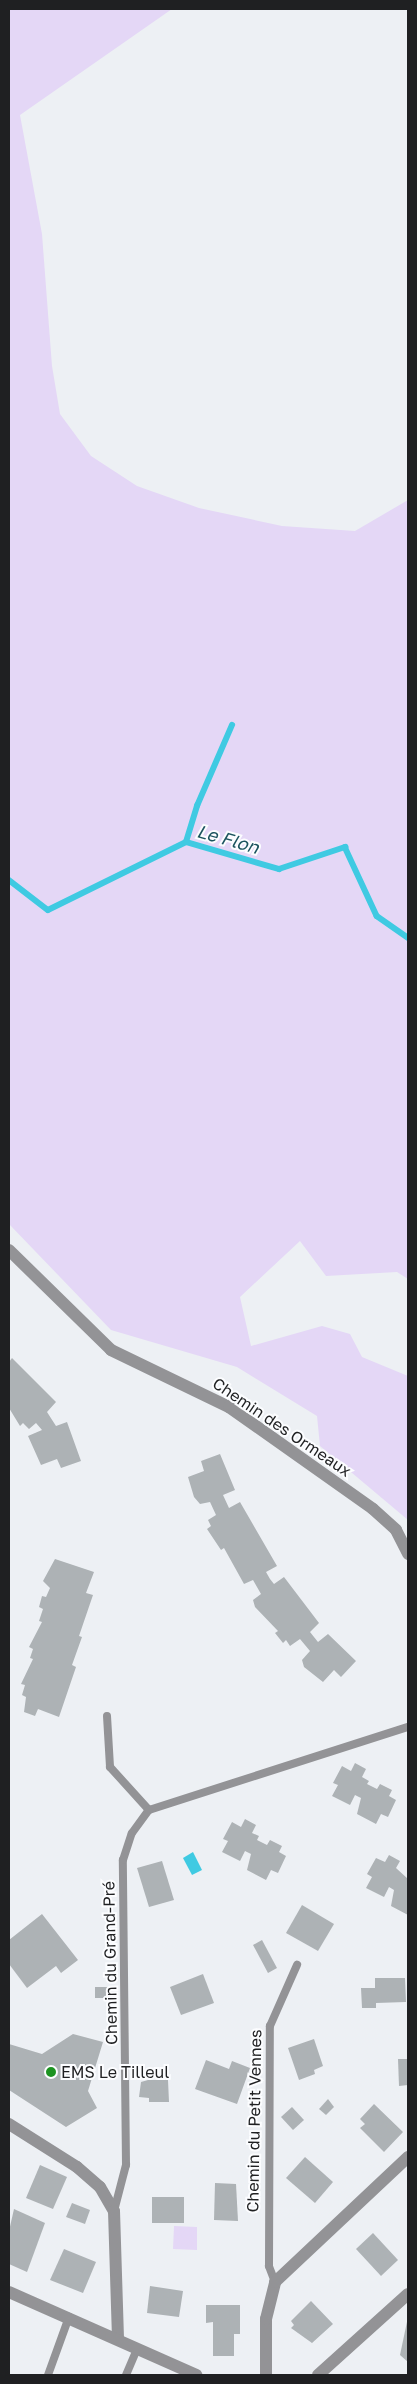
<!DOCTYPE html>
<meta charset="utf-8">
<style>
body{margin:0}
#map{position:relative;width:417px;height:2384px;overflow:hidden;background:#edf0f4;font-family:"Golos Text",sans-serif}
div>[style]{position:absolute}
.green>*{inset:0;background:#e4d7f6}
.water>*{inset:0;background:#3fcae2}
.stream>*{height:5.5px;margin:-2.75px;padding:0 2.75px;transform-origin:2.75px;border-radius:2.75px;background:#3fcae2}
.building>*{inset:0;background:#adb2b5}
.service>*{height:8px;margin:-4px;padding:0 4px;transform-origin:4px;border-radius:4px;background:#939396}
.minor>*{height:12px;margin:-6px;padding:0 6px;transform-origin:6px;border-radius:6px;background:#939396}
.dots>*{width:14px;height:14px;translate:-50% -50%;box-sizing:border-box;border:2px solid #fcfdff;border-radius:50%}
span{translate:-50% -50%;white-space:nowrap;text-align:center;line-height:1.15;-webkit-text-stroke:4px #fcfdff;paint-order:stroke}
.street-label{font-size:16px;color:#1f2022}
.poi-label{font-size:16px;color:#1f2022}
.left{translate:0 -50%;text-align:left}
.water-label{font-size:18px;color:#1c545f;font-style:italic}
.frame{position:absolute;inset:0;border:10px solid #1f2022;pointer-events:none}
</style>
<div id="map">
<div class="green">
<div style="clip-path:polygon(9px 9px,172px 9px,20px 115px,42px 234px,52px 366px,60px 414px,91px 456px,137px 486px,199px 508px,282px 526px,355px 531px,408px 500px,408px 1279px,397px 1272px,326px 1276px,300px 1241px,240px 1297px,251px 1346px,322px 1326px,350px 1334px,362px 1357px,408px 1376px,408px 1520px,320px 1446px,317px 1416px,237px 1367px,111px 1330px,9px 1224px)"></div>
<div style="clip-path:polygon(174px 2226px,197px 2227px,197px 2250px,173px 2249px)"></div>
</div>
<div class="water">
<div style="clip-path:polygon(193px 1852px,202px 1870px,192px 1875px,183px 1858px)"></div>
</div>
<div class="stream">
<div style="left:186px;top:842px;width:38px;rotate:-73deg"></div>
<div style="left:197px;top:806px;width:88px;rotate:-66.6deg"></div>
<div style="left:9px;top:880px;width:49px;rotate:37.6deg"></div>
<div style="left:48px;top:910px;width:154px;rotate:-26.2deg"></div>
<div style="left:186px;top:842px;width:97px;rotate:16.2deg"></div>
<div style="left:279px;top:869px;width:70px;rotate:-18.4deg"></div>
<div style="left:345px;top:847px;width:76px;rotate:65.1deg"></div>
<div style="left:377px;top:916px;width:38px;rotate:35deg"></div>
</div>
<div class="building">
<div style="clip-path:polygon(12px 1358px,56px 1402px,47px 1412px,56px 1426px,67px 1422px,81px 1461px,61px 1468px,57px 1459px,41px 1465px,28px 1436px,42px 1430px,36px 1423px,29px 1429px,23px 1423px,20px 1426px,9px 1408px,9px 1362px)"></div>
<div style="clip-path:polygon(220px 1454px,235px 1490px,223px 1495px,229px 1508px,240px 1502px,277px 1566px,266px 1572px,270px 1579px,274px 1584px,284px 1577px,319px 1623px,310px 1632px,318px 1642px,328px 1634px,356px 1661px,341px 1677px,334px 1670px,323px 1682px,304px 1667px,302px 1660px,310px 1651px,300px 1639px,290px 1646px,286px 1640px,283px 1643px,275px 1633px,278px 1631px,255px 1607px,253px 1600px,261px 1594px,253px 1580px,244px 1584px,224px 1548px,221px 1550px,207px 1529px,211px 1526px,208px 1520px,216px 1515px,210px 1502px,200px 1504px,194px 1497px,188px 1477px,204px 1471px,201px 1461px)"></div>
<div style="clip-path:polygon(55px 1559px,94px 1572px,86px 1593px,93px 1595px,79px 1636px,82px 1637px,72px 1665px,76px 1667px,59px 1717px,38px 1709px,35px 1716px,24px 1712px,26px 1697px,22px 1695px,25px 1685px,21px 1684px,33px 1659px,30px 1658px,33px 1649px,29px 1647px,42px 1622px,39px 1621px,43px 1609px,39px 1607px,42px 1596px,46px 1597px,50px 1588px,43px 1581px)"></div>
<div style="clip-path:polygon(355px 1763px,366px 1769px,362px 1777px,369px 1781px,367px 1784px,377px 1789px,380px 1784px,392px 1790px,389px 1796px,396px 1800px,388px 1817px,381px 1814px,376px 1824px,357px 1814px,361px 1798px,355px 1795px,350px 1805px,332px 1796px,338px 1785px,333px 1783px,342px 1766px,351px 1771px)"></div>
<div style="clip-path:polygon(245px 1819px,256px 1825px,252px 1833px,259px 1836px,257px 1840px,267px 1845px,270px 1840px,282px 1846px,279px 1852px,286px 1856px,278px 1873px,271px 1870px,266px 1880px,247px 1870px,251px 1854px,245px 1851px,240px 1861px,222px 1852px,228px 1841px,223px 1839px,232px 1822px,241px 1827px)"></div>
<div style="clip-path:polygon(389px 1855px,400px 1861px,396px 1868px,408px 1879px,408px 1915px,391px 1906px,394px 1890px,389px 1887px,384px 1897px,366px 1888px,372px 1877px,367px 1874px,376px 1858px,385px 1862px)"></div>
<div style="clip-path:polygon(162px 1861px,174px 1900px,149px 1907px,137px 1868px)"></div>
<div style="clip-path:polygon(302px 1905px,334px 1924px,318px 1951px,286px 1933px)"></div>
<div style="clip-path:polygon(42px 1914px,78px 1960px,61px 1973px,56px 1966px,27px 1988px,9px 1964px,9px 1940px)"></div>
<div style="clip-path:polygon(262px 1940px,277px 1968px,268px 1973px,253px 1945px)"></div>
<div style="clip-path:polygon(203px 1974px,214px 2003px,181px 2015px,170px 1987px)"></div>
<div style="clip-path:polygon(375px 1978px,405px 1978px,406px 2002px,376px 2003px,376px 2008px,362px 2008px,361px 1988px,375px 1988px)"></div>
<div style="clip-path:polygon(95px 1987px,110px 1987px,110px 1998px,95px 1998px)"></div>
<div style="clip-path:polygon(73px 2034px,103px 2042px,88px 2091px,97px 2108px,66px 2127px,9px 2090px,9px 2044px,42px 2054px)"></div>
<div style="clip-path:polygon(314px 2039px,323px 2066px,314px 2070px,315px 2074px,299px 2080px,288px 2048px)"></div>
<div style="clip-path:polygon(398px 2059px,408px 2059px,408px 2085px,399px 2086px)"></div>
<div style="clip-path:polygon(206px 2060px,229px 2069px,232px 2061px,250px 2068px,237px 2104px,195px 2089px)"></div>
<div style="clip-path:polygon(148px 2080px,168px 2080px,169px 2102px,149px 2102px,149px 2098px,139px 2097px,141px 2082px)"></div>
<div style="clip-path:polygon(328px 2099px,334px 2107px,326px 2115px,319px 2109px)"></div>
<div style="clip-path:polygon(374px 2104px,403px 2132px,384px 2152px,360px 2128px,365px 2124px,360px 2119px)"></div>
<div style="clip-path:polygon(292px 2107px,304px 2120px,293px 2130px,281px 2117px)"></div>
<div style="clip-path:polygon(305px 2157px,333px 2182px,315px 2203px,286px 2178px)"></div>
<div style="clip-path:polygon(40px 2165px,67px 2177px,53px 2209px,26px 2198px)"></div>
<div style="clip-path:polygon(215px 2183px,236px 2184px,238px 2221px,214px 2220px)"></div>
<div style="clip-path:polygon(152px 2197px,184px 2197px,184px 2223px,152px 2223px)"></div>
<div style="clip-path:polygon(72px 2203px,90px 2210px,85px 2224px,66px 2217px)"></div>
<div style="clip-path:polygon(14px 2209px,45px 2223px,27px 2272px,9px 2264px,9px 2231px)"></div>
<div style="clip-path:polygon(373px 2233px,398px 2260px,381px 2276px,356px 2249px)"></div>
<div style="clip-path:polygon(64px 2249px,96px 2262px,83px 2293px,50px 2280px)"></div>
<div style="clip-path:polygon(150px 2286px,183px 2291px,179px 2317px,147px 2313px)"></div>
<div style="clip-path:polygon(311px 2301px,333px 2324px,312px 2343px,291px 2328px,294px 2325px,291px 2321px)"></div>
<div style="clip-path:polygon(206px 2305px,240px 2305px,240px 2334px,234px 2334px,234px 2356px,213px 2356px,213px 2322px,206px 2323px)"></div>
<div style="clip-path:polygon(408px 2317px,408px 2362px,400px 2355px)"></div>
</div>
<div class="service">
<div style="left:107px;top:1716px;width:51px;rotate:86.6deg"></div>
<div style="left:110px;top:1767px;width:58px;rotate:47.8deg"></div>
<div style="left:114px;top:2211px;width:48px;rotate:-75.4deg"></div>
<div style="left:126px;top:2165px;width:305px;rotate:-90.6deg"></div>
<div style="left:123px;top:1860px;width:28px;rotate:-72deg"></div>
<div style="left:132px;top:1833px;width:29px;rotate:-54deg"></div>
<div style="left:149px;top:1810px;width:272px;rotate:-17.8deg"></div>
<div style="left:275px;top:2282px;width:17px;rotate:-111deg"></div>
<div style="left:269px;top:2266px;width:240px;rotate:-89.8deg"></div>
<div style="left:270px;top:2026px;width:67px;rotate:-66.1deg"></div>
<div style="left:48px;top:2375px;width:62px;rotate:-70.1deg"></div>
<div style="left:126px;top:2375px;width:28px;rotate:-67deg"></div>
</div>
<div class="minor">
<div style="left:9px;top:1250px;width:143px;rotate:44.4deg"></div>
<div style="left:111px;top:1350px;width:131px;rotate:25.8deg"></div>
<div style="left:229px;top:1407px;width:176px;rotate:35.3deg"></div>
<div style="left:373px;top:1509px;width:31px;rotate:42deg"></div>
<div style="left:396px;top:1530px;width:27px;rotate:63deg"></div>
<div style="left:9px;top:2124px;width:80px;rotate:32.3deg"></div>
<div style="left:77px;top:2167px;width:30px;rotate:41deg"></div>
<div style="left:100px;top:2187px;width:28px;rotate:60deg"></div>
<div style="left:114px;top:2211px;width:128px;rotate:88.2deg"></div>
<div style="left:9px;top:2292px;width:205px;rotate:23.9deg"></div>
<div style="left:266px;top:2375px;width:56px;rotate:-90deg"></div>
<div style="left:266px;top:2319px;width:38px;rotate:-76deg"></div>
<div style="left:275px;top:2282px;width:183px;rotate:-43.2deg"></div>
<div style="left:318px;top:2375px;width:121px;rotate:-42deg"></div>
</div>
<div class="dots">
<div style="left:51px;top:2072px;background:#1c9321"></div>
</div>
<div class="street-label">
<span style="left:282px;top:1427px;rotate:34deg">Chemin des Ormeaux</span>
<span style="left:110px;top:1963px;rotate:-91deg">Chemin du Grand-Pré</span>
<span style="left:254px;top:2121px;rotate:-89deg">Chemin du Petit Vennes</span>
</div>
<div class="poi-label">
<span class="left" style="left:61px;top:2072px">EMS Le Tilleul</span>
</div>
<div class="water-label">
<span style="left:228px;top:839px;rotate:16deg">Le Flon</span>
</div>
<div class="frame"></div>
</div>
